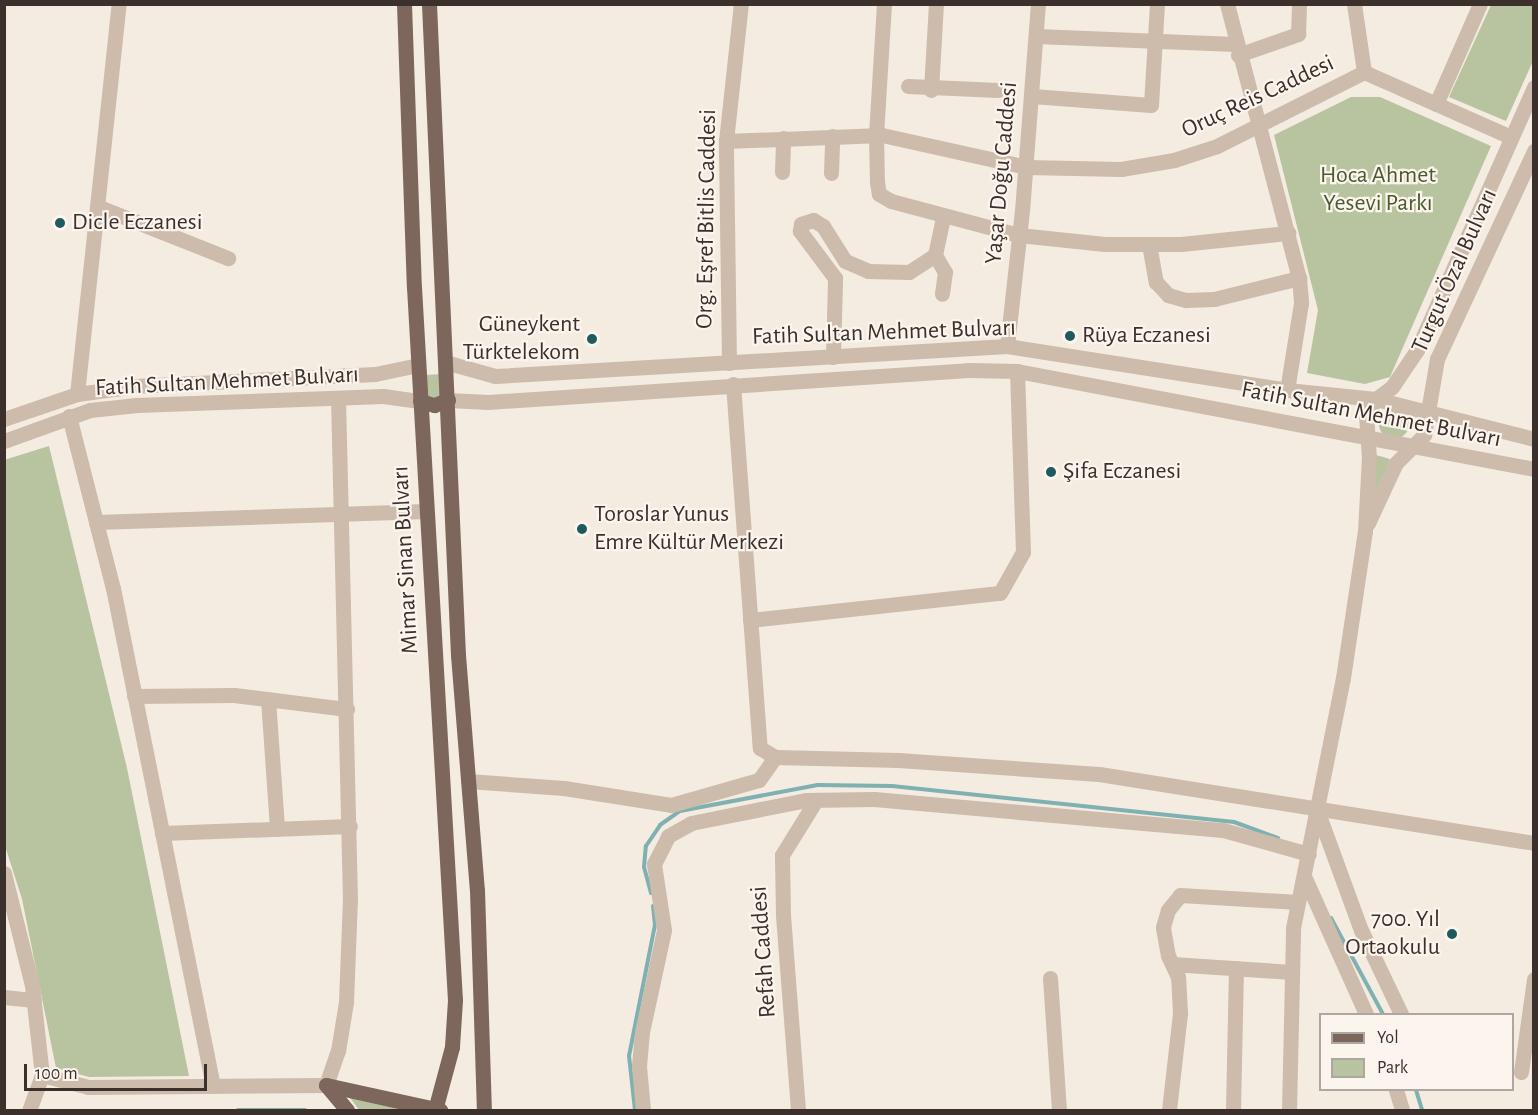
<!DOCTYPE html>
<meta charset="utf-8">
<style>
body{margin:0}
#map{position:relative;width:1538px;height:1115px;overflow:hidden;background:#f4ebe1;font-family:"Alegreya Sans",sans-serif}
div>[style]{position:absolute}
.green>*{inset:0;background:#b8c4a0}
.round{border-radius:50%}
.stream>*{height:4px;margin:-2px;padding:0 2px;transform-origin:2px;border-radius:2px;background:#7fb0b2}
.minor>*{height:15px;margin:-7.5px;padding:0 7.5px;transform-origin:7.5px;border-radius:7.5px;background:#cdbbac}
.major>*{height:15px;margin:-7.5px;padding:0 7.5px;transform-origin:7.5px;border-radius:7.5px;background:#7d675c}
.dots>*{width:16px;height:16px;translate:-50% -50%;box-sizing:border-box;border:3px solid #fbf5ee;border-radius:50%}
span{translate:-50% -50%;white-space:nowrap;text-align:center;line-height:1.15;-webkit-text-stroke:4.5px #fbf5ee;paint-order:stroke}
.street-label{font-size:24px;color:#3b302b}
.park-label{font-size:24px;color:#4a5a2e}
.poi-label{font-size:24px;color:#3b302b}
.left{translate:0 -50%;text-align:left}
.right{translate:-100% -50%;text-align:right}
.frame{position:absolute;inset:0;border:6px solid #3b302b;pointer-events:none}
.legend{position:absolute;left:1319px;top:1013px;width:195px;height:78px;box-sizing:border-box;background:#fbf5ee;border:2px solid #aea6a0;margin:0;padding:8px 10px;list-style:none;font-size:18px;color:#3b302b}
.legend li{display:flex;align-items:center;gap:12px;height:30px}
.legend b{width:30px;border:2px solid #aea6a0}
.scale{position:absolute;left:24px;top:1064px;width:183px;height:27px;box-sizing:border-box;border:3px solid #3b302b;border-top:0;padding-left:8px;font-size:18px;line-height:21px;white-space:nowrap;color:#3b302b;-webkit-text-stroke:4px #fbf5ee;paint-order:stroke}
</style>
<div id="map">
<div class="green">
<div style="clip-path:polygon(1491px 5px,1533px 5px,1533px 61px,1506px 121px,1449px 97px)"></div>
<div style="clip-path:polygon(1351px 97px,1380px 97px,1491px 146px,1390px 377px,1365px 384px,1307px 373px,1318px 310px,1274px 135px)"></div>
<div style="clip-path:polygon(442px 374px,443px 397px,426px 398px,425px 375px)"></div>
<div class="round" style="left:1379px;top:409px;width:30px;height:30px"></div>
<div style="clip-path:polygon(49px 446px,127px 768px,189px 1076px,89px 1077px,56px 1068px,22px 899px,5px 846px,4px 460px)"></div>
<div style="clip-path:polygon(1376px 455px,1390px 459px,1374px 503px)"></div>
<div style="clip-path:polygon(348px 1095px,422px 1110px,359px 1110px)"></div>
</div>
<div class="stream">
<div style="left:651px;top:893px;width:27px;rotate:-105deg"></div>
<div style="left:644px;top:867px;width:21px;rotate:-85deg"></div>
<div style="left:646px;top:846px;width:25px;rotate:-56deg"></div>
<div style="left:660px;top:825px;width:24px;rotate:-35deg"></div>
<div style="left:680px;top:811px;width:140px;rotate:-10.7deg"></div>
<div style="left:818px;top:785px;width:74px;rotate:0.8deg"></div>
<div style="left:892px;top:786px;width:344px;rotate:6deg"></div>
<div style="left:1234px;top:822px;width:47px;rotate:20deg"></div>
<div style="left:1331px;top:918px;width:109px;rotate:61.6deg"></div>
<div style="left:1416px;top:1090px;width:21px;rotate:73deg"></div>
<div style="left:238px;top:1110px;width:67px"></div>
<div style="left:635px;top:1110px;width:54px;rotate:-96.3deg"></div>
<div style="left:629px;top:1056px;width:134px;rotate:-78.8deg"></div>
<div style="left:655px;top:925px;width:19px;rotate:-96deg"></div>
</div>
<div class="minor">
<div style="left:884px;top:4px;width:131px;rotate:93.5deg"></div>
<div style="left:876px;top:135px;width:47px;rotate:88.8deg"></div>
<div style="left:877px;top:182px;width:12px;rotate:81deg"></div>
<div style="left:879px;top:194px;width:14px;rotate:30deg"></div>
<div style="left:891px;top:201px;width:132px;rotate:14.9deg"></div>
<div style="left:1019px;top:235px;width:86px;rotate:6deg"></div>
<div style="left:1105px;top:244px;width:76px"></div>
<div style="left:1181px;top:244px;width:108px;rotate:-5.9deg"></div>
<div style="left:1227px;top:4px;width:283px;rotate:75.3deg"></div>
<div style="left:1299px;top:278px;width:25px;rotate:85deg"></div>
<div style="left:1301px;top:303px;width:88px;rotate:99.1deg"></div>
<div style="left:1354px;top:4px;width:69px;rotate:81.6deg"></div>
<div style="left:1036px;top:36px;width:199px;rotate:2.3deg"></div>
<div style="left:1238px;top:55px;width:64px;rotate:-19.3deg"></div>
<div style="left:1298px;top:34px;width:30px;rotate:-88deg"></div>
<div style="left:908px;top:86px;width:90px;rotate:2.5deg"></div>
<div style="left:931px;top:90px;width:86px;rotate:-86.7deg"></div>
<div style="left:1032px;top:96px;width:119px;rotate:4.3deg"></div>
<div style="left:1151px;top:105px;width:101px;rotate:-86.6deg"></div>
<div style="left:1436px;top:104px;width:109px;rotate:-66.3deg"></div>
<div style="left:726px;top:141px;width:156px;rotate:-2.2deg"></div>
<div style="left:882px;top:135px;width:148px;rotate:12.5deg"></div>
<div style="left:1026px;top:167px;width:95px;rotate:1.2deg"></div>
<div style="left:1121px;top:169px;width:54px;rotate:-9.6deg"></div>
<div style="left:1174px;top:160px;width:45px;rotate:-18deg"></div>
<div style="left:1217px;top:146px;width:165px;rotate:-26.7deg"></div>
<div style="left:1364px;top:72px;width:161px;rotate:23.9deg"></div>
<div style="left:782px;top:172px;width:34px;rotate:-88deg"></div>
<div style="left:831px;top:173px;width:37px;rotate:-88deg"></div>
<div style="left:99px;top:207px;width:139px;rotate:21.6deg"></div>
<div style="left:1149px;top:244px;width:39px;rotate:80deg"></div>
<div style="left:1156px;top:282px;width:18px;rotate:47deg"></div>
<div style="left:1168px;top:295px;width:19px;rotate:16deg"></div>
<div style="left:1186px;top:300px;width:28px;rotate:-2deg"></div>
<div style="left:1214px;top:299px;width:88px;rotate:-13.9deg"></div>
<div style="left:935px;top:255px;width:20px;rotate:60deg"></div>
<div style="left:945px;top:272px;width:22px;rotate:98deg"></div>
<div style="left:1007px;top:346px;width:136px;rotate:-83.7deg"></div>
<div style="left:1022px;top:211px;width:208px;rotate:-85.6deg"></div>
<div style="left:833px;top:357px;width:79px;rotate:-88.5deg"></div>
<div style="left:835px;top:278px;width:59px;rotate:-126.7deg"></div>
<div style="left:800px;top:231px;width:7px;rotate:-82deg"></div>
<div style="left:801px;top:224px;width:13px;rotate:-18deg"></div>
<div style="left:813px;top:220px;width:12px;rotate:31deg"></div>
<div style="left:823px;top:226px;width:41px;rotate:57.8deg"></div>
<div style="left:845px;top:261px;width:25px;rotate:23deg"></div>
<div style="left:868px;top:271px;width:41px;rotate:1.4deg"></div>
<div style="left:909px;top:272px;width:31px;rotate:-33deg"></div>
<div style="left:935px;top:255px;width:39px;rotate:-78deg"></div>
<div style="left:445px;top:362px;width:52px;rotate:15.6deg"></div>
<div style="left:495px;top:376px;width:513px;rotate:-3.35deg"></div>
<div style="left:1007px;top:346px;width:283px;rotate:8.9deg"></div>
<div style="left:1287px;top:390px;width:89px;rotate:5.8deg"></div>
<div style="left:1376px;top:399px;width:163px;rotate:14.2deg"></div>
<div style="left:729px;top:363px;width:222px;rotate:-90.8deg"></div>
<div style="left:726px;top:141px;width:138px;rotate:-83.8deg"></div>
<div style="left:733px;top:384px;width:365px;rotate:85.8deg"></div>
<div style="left:760px;top:748px;width:17px;rotate:31deg"></div>
<div style="left:775px;top:757px;width:123px;rotate:1.4deg"></div>
<div style="left:898px;top:760px;width:201px;rotate:4deg"></div>
<div style="left:1099px;top:774px;width:440px;rotate:9deg"></div>
<div style="left:77px;top:394px;width:392px;rotate:-83.9deg"></div>
<div style="left:448px;top:400px;width:40px;rotate:2.9deg"></div>
<div style="left:488px;top:402px;width:481px;rotate:-3.8deg"></div>
<div style="left:968px;top:370px;width:49px;rotate:1.2deg"></div>
<div style="left:1017px;top:371px;width:526px;rotate:10.73deg"></div>
<div style="left:69px;top:416px;width:178px;rotate:75.7deg"></div>
<div style="left:113px;top:588px;width:508px;rotate:78.65deg"></div>
<div style="left:4px;top:419px;width:77px;rotate:-18.9deg"></div>
<div style="left:77px;top:394px;width:60px;rotate:-7.7deg"></div>
<div style="left:136px;top:386px;width:239px;rotate:-2.9deg"></div>
<div style="left:375px;top:374px;width:44px;rotate:-11.8deg"></div>
<div style="left:4px;top:441px;width:91px;rotate:-19.8deg"></div>
<div style="left:90px;top:410px;width:47px;rotate:-6.1deg"></div>
<div style="left:137px;top:405px;width:246px;rotate:-2.1deg"></div>
<div style="left:383px;top:396px;width:37px;rotate:8deg"></div>
<div style="left:96px;top:522px;width:330px;rotate:-1.9deg"></div>
<div style="left:1368px;top:523px;width:66px;rotate:-65deg"></div>
<div style="left:1396px;top:463px;width:40px;rotate:-45deg"></div>
<div style="left:1424px;top:435px;width:77px;rotate:-80.3deg"></div>
<div style="left:1437px;top:359px;width:230px;rotate:-65deg"></div>
<div style="left:750px;top:620px;width:251px;rotate:-6.2deg"></div>
<div style="left:1000px;top:593px;width:47px;rotate:-60.7deg"></div>
<div style="left:1023px;top:552px;width:181px;rotate:-91.9deg"></div>
<div style="left:134px;top:696px;width:100px;rotate:-0.6deg"></div>
<div style="left:234px;top:695px;width:114px;rotate:7.1deg"></div>
<div style="left:268px;top:699px;width:130px;rotate:86deg"></div>
<div style="left:468px;top:781px;width:96px;rotate:4.2deg"></div>
<div style="left:564px;top:788px;width:108px;rotate:9deg"></div>
<div style="left:671px;top:805px;width:91px;rotate:-15.9deg"></div>
<div style="left:759px;top:780px;width:28px;rotate:-55deg"></div>
<div style="left:1317px;top:810px;width:128px;rotate:69.9deg"></div>
<div style="left:1361px;top:930px;width:93px;rotate:64.5deg"></div>
<div style="left:162px;top:833px;width:188px;rotate:-2.1deg"></div>
<div style="left:4px;top:873px;width:115px;rotate:76deg"></div>
<div style="left:32px;top:985px;width:91px;rotate:83.7deg"></div>
<div style="left:42px;top:1075px;width:37px;rotate:110deg"></div>
<div style="left:1304px;top:876px;width:151px;rotate:65.8deg"></div>
<div style="left:1172px;top:964px;width:120px;rotate:3.8deg"></div>
<div style="left:1050px;top:978px;width:132px;rotate:86.1deg"></div>
<div style="left:4px;top:997px;width:30px;rotate:6deg"></div>
<div style="left:1521px;top:1072px;width:94px;rotate:-82deg"></div>
<div style="left:42px;top:1075px;width:48px;rotate:14.6deg"></div>
<div style="left:88px;top:1087px;width:238px;rotate:-0.5deg"></div>
<div style="left:326px;top:1085px;width:36px;rotate:-71deg"></div>
<div style="left:338px;top:1051px;width:50px;rotate:-80.7deg"></div>
<div style="left:346px;top:1002px;width:102px;rotate:-87.8deg"></div>
<div style="left:350px;top:900px;width:502px;rotate:-91.37deg"></div>
<div style="left:1396px;top:1090px;width:21px;rotate:73deg"></div>
<div style="left:643px;top:1110px;width:44px;rotate:-95.2deg"></div>
<div style="left:639px;top:1066px;width:34px;rotate:-85deg"></div>
<div style="left:642px;top:1032px;width:104px;rotate:-77.8deg"></div>
<div style="left:664px;top:930px;width:67px;rotate:-98.6deg"></div>
<div style="left:654px;top:864px;width:31px;rotate:-63deg"></div>
<div style="left:668px;top:836px;width:26px;rotate:-29deg"></div>
<div style="left:691px;top:823px;width:117px;rotate:-11.3deg"></div>
<div style="left:806px;top:800px;width:68px;rotate:-0.8deg"></div>
<div style="left:874px;top:799px;width:350px;rotate:5.1deg"></div>
<div style="left:1223px;top:830px;width:89px;rotate:15.6deg"></div>
<div style="left:798px;top:1110px;width:197px;rotate:-94.4deg"></div>
<div style="left:783px;top:914px;width:59px;rotate:-91deg"></div>
<div style="left:782px;top:855px;width:65px;rotate:-58.3deg"></div>
<div style="left:1169px;top:1110px;width:98px;rotate:-83.5deg"></div>
<div style="left:1180px;top:1013px;width:36px;rotate:-93deg"></div>
<div style="left:1178px;top:977px;width:23px;rotate:-115deg"></div>
<div style="left:1168px;top:956px;width:29px;rotate:-100deg"></div>
<div style="left:1163px;top:927px;width:18px;rotate:-74deg"></div>
<div style="left:1168px;top:910px;width:19px;rotate:-51deg"></div>
<div style="left:1180px;top:895px;width:118px;rotate:3.4deg"></div>
<div style="left:1233px;top:1110px;width:142px;rotate:-88.8deg"></div>
<div style="left:1289px;top:1110px;width:182px;rotate:-88.7deg"></div>
<div style="left:1293px;top:928px;width:255px;rotate:-78.7deg"></div>
<div style="left:1343px;top:678px;width:149px;rotate:-81.5deg"></div>
<div style="left:1365px;top:531px;width:73px;rotate:-86.9deg"></div>
<div style="left:1369px;top:458px;width:44px;rotate:-93.9deg"></div>
<div style="left:1366px;top:414px;width:18px;rotate:-56deg"></div>
<div style="left:1376px;top:399px;width:20px;rotate:-37deg"></div>
<div style="left:1392px;top:387px;width:45px;rotate:-56deg"></div>
<div style="left:1417px;top:350px;width:288px;rotate:-66deg"></div>
</div>
<div class="major">
<div style="left:404px;top:4px;width:283px;rotate:88deg"></div>
<div style="left:414px;top:287px;width:714px;rotate:86.71deg"></div>
<div style="left:455px;top:1000px;width:47px;rotate:93.7deg"></div>
<div style="left:452px;top:1047px;width:65px;rotate:105.1deg"></div>
<div style="left:429px;top:4px;width:652px;rotate:87.45deg"></div>
<div style="left:458px;top:655px;width:236px;rotate:85.4deg"></div>
<div style="left:477px;top:890px;width:220px;rotate:88.2deg"></div>
<div style="left:420px;top:401px;width:15px;rotate:16deg"></div>
<div style="left:434px;top:405px;width:15px;rotate:-20deg"></div>
<div style="left:326px;top:1085px;width:117px;rotate:12.4deg"></div>
<div style="left:326px;top:1085px;width:33px;rotate:50deg"></div>
</div>
<div class="dots">
<div style="left:60px;top:223px;background:#1f5a5e"></div>
<div style="left:1070px;top:336px;background:#1f5a5e"></div>
<div style="left:592px;top:339px;background:#1f5a5e"></div>
<div style="left:1051px;top:472px;background:#1f5a5e"></div>
<div style="left:582px;top:529px;background:#1f5a5e"></div>
<div style="left:1452px;top:934px;background:#1f5a5e"></div>
</div>
<div class="street-label">
<span style="left:1258px;top:97px;rotate:-25deg">Oruç Reis Caddesi</span>
<span style="left:1002px;top:173px;rotate:-85deg">Yaşar Doğu Caddesi</span>
<span style="left:707px;top:219px;rotate:-89deg">Org. Eşref Bitlis Caddesi</span>
<span style="left:1455px;top:271px;rotate:-66deg">Turgut Özal Bulvarı</span>
<span style="left:884px;top:333px;rotate:-2deg">Fatih Sultan Mehmet Bulvarı</span>
<span style="left:227px;top:382px;rotate:-3deg">Fatih Sultan Mehmet Bulvarı</span>
<span style="left:1371px;top:415px;rotate:11deg">Fatih Sultan Mehmet Bulvarı</span>
<span style="left:406px;top:560px;rotate:-93deg">Mimar Sinan Bulvarı</span>
<span style="left:764px;top:952px;rotate:-94deg">Refah Caddesi</span>
</div>
<div class="park-label">
<span style="left:1378px;top:190px">Hoca Ahmet<br>Yesevi Parkı</span>
</div>
<div class="poi-label">
<span class="left" style="left:72px;top:223px">Dicle Eczanesi</span>
<span class="right" style="left:580px;top:339px">Güneykent<br>Türktelekom</span>
<span class="left" style="left:1082px;top:336px">Rüya Eczanesi</span>
<span class="left" style="left:1063px;top:472px">Şifa Eczanesi</span>
<span class="left" style="left:594px;top:529px">Toroslar Yunus<br>Emre Kültür Merkezi</span>
<span class="right" style="left:1440px;top:934px">700. Yıl<br>Ortaokulu</span>
</div>
<div class="frame"></div>
<ul class="legend">
<li><b style="height:8px;background:#7d675c"></b>Yol</li>
<li><b style="height:16px;background:#b8c4a0"></b>Park</li>
</ul>
<div class="scale">100 m</div>
</div>
